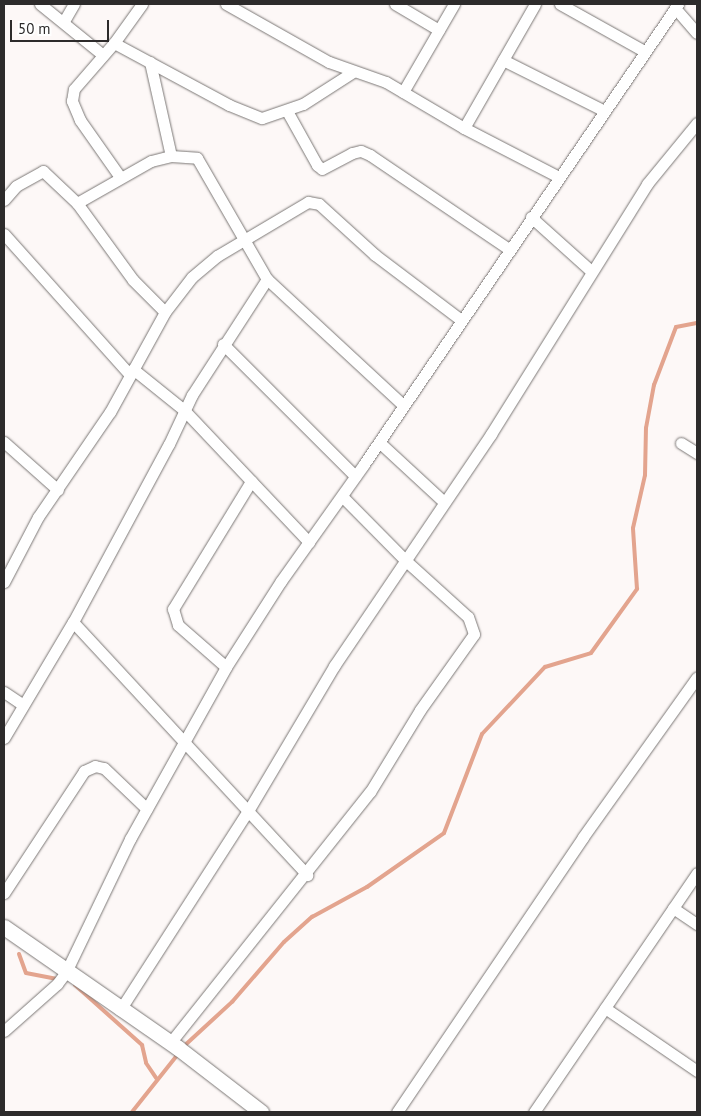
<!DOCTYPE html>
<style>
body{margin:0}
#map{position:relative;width:701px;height:1116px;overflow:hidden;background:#fdf8f7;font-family:"PT Sans",sans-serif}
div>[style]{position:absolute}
.stream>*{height:4px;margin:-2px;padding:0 2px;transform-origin:2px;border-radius:2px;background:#e3a48e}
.roads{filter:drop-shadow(0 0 1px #7b7775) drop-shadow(0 0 1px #7b7775)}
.street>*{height:11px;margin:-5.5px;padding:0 5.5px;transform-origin:5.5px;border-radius:5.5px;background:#fff}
.secondary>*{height:15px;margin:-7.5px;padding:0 7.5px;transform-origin:7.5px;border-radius:7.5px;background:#fff}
span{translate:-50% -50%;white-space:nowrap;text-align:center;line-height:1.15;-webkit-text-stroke:4px #fff;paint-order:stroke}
.frame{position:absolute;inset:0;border:5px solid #2d2b2b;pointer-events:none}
.scale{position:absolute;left:10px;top:20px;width:99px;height:22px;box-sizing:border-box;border:2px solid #2d2b2b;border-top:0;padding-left:6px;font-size:15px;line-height:18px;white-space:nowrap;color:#2d2b2b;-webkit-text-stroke:4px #fff;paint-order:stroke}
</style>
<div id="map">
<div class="stream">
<div style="left:19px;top:954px;width:20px;rotate:70deg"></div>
<div style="left:26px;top:973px;width:33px;rotate:11deg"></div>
<div style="left:75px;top:985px;width:90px;rotate:41.8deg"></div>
<div style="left:142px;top:1045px;width:18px;rotate:77deg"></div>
<div style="left:146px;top:1063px;width:18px;rotate:56deg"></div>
<div style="left:183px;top:1047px;width:67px;rotate:-42.6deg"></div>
<div style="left:232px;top:1002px;width:79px;rotate:-49.1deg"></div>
<div style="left:284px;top:942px;width:38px;rotate:-42deg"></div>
<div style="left:312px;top:917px;width:63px;rotate:-28.6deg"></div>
<div style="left:367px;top:887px;width:94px;rotate:-35deg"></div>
<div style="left:444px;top:833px;width:106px;rotate:-69deg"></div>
<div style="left:482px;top:734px;width:92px;rotate:-46.8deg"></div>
<div style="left:545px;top:667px;width:48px;rotate:-16.9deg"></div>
<div style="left:591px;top:653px;width:79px;rotate:-54.3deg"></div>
<div style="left:637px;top:589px;width:61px;rotate:-93.8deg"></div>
<div style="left:633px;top:528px;width:54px;rotate:-77.2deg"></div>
<div style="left:645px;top:475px;width:47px;rotate:-88.8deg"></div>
<div style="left:646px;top:428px;width:44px;rotate:-79.5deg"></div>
<div style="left:654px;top:385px;width:62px;rotate:-69.2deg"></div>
<div style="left:676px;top:327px;width:21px;rotate:-11deg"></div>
<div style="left:132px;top:1112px;width:75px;rotate:-51.5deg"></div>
</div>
<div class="roads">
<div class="street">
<div style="left:40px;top:4px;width:81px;rotate:39deg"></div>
<div style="left:226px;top:4px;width:118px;rotate:29.4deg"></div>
<div style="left:329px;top:62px;width:60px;rotate:19.3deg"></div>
<div style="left:386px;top:82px;width:91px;rotate:30.5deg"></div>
<div style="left:464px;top:128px;width:107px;rotate:27.3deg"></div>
<div style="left:395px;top:4px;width:51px;rotate:30.6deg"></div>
<div style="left:560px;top:4px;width:96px;rotate:29.2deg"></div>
<div style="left:675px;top:8px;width:33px;rotate:49deg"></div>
<div style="left:64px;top:21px;width:20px;rotate:-60deg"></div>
<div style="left:114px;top:43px;width:131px;rotate:28.3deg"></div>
<div style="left:229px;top:105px;width:35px;rotate:22deg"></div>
<div style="left:262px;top:118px;width:43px;rotate:-18.9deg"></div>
<div style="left:303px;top:104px;width:59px;rotate:-32.6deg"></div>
<div style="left:503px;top:60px;width:114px;rotate:26.6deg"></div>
<div style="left:150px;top:62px;width:96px;rotate:77.4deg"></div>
<div style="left:403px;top:92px;width:102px;rotate:-59.9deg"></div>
<div style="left:287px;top:111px;width:62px;rotate:60.9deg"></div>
<div style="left:317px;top:165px;width:6px;rotate:39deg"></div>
<div style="left:322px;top:169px;width:34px;rotate:-28deg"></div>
<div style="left:352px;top:153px;width:9px;rotate:-13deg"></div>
<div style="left:361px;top:151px;width:10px;rotate:24deg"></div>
<div style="left:370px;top:155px;width:168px;rotate:34.1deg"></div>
<div style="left:464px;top:128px;width:143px;rotate:-60.2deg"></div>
<div style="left:120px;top:177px;width:70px;rotate:-125.1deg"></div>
<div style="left:80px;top:120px;width:21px;rotate:-113deg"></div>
<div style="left:72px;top:101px;width:12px;rotate:-81deg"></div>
<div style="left:74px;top:89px;width:61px;rotate:-49deg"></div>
<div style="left:114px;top:43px;width:48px;rotate:-54.3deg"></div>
<div style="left:4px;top:200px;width:18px;rotate:-49deg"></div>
<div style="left:16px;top:186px;width:31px;rotate:-29deg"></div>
<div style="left:43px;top:171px;width:47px;rotate:43.3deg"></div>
<div style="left:77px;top:203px;width:95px;rotate:54deg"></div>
<div style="left:133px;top:280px;width:45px;rotate:45deg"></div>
<div style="left:77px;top:203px;width:85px;rotate:-29.6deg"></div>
<div style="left:151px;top:161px;width:21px;rotate:-14deg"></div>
<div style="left:171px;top:156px;width:26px;rotate:4deg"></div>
<div style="left:197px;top:158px;width:140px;rotate:60deg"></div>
<div style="left:267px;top:279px;width:185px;rotate:42.8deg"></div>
<div style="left:531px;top:217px;width:81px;rotate:42deg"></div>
<div style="left:4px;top:234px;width:189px;rotate:48.2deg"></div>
<div style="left:223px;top:344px;width:187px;rotate:45deg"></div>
<div style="left:133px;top:369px;width:65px;rotate:38.8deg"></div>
<div style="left:184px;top:410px;width:182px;rotate:46.6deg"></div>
<div style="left:4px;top:442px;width:72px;rotate:41.6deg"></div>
<div style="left:379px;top:442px;width:88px;rotate:42.7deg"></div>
<div style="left:681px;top:443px;width:19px;rotate:32deg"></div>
<div style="left:4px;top:582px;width:73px;rotate:-62.4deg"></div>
<div style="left:38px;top:517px;width:127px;rotate:-55.6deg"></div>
<div style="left:110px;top:412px;width:114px;rotate:-61.2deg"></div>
<div style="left:165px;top:312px;width:44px;rotate:-52.4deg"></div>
<div style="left:192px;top:277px;width:33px;rotate:-40deg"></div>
<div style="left:217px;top:256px;width:106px;rotate:-30.7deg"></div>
<div style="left:308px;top:202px;width:11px;rotate:10deg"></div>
<div style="left:319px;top:204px;width:76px;rotate:42.3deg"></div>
<div style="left:375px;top:255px;width:108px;rotate:37.1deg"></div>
<div style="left:73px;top:622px;width:345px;rotate:47.2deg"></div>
<div style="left:226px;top:667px;width:102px;rotate:-57.4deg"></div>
<div style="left:281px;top:581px;width:143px;rotate:-54.6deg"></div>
<div style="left:364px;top:464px;width:557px;rotate:-55.68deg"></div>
<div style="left:4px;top:692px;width:23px;rotate:34deg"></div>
<div style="left:4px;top:738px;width:135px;rotate:-59.3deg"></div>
<div style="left:73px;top:622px;width:202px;rotate:-61.7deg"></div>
<div style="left:169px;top:444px;width:54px;rotate:-64.9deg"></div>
<div style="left:192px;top:395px;width:138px;rotate:-57.1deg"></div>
<div style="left:4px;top:893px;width:146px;rotate:-56.7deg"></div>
<div style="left:84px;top:771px;width:12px;rotate:-24deg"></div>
<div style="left:95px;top:766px;width:9px;rotate:13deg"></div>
<div style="left:104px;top:768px;width:59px;rotate:43.6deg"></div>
<div style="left:673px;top:908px;width:29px;rotate:34deg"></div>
<div style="left:605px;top:1008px;width:112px;rotate:34.4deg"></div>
<div style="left:120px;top:1010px;width:237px;rotate:-57.3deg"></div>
<div style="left:248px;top:811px;width:169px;rotate:-59.3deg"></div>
<div style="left:334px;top:666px;width:280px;rotate:-55.9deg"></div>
<div style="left:491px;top:434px;width:295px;rotate:-58deg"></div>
<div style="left:647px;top:184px;width:79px;rotate:-50.7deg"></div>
<div style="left:4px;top:1031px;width:71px;rotate:-41.6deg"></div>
<div style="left:57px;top:984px;width:15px;rotate:-53deg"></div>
<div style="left:66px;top:972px;width:148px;rotate:-64.3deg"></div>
<div style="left:130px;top:839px;width:197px;rotate:-60.8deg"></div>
<div style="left:226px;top:667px;width:64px;rotate:-138.8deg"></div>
<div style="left:178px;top:625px;width:17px;rotate:-107deg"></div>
<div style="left:173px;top:609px;width:150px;rotate:-58.6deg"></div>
<div style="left:170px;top:1043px;width:321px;rotate:-51.5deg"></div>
<div style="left:370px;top:792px;width:96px;rotate:-58.6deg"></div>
<div style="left:420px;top:710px;width:93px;rotate:-54.6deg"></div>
<div style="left:474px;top:634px;width:18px;rotate:-109deg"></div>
<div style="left:468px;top:617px;width:84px;rotate:-137.9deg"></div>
<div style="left:406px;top:561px;width:91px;rotate:-134.6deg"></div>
<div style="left:397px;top:1112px;width:332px;rotate:-55.9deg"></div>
<div style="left:583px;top:837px;width:196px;rotate:-54.5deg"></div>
<div style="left:534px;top:1112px;width:289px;rotate:-55.7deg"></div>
</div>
<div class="secondary">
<div style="left:4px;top:927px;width:212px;rotate:34.8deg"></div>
<div style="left:178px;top:1048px;width:105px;rotate:37.6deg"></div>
</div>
</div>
<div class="frame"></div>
<div class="scale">50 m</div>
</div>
